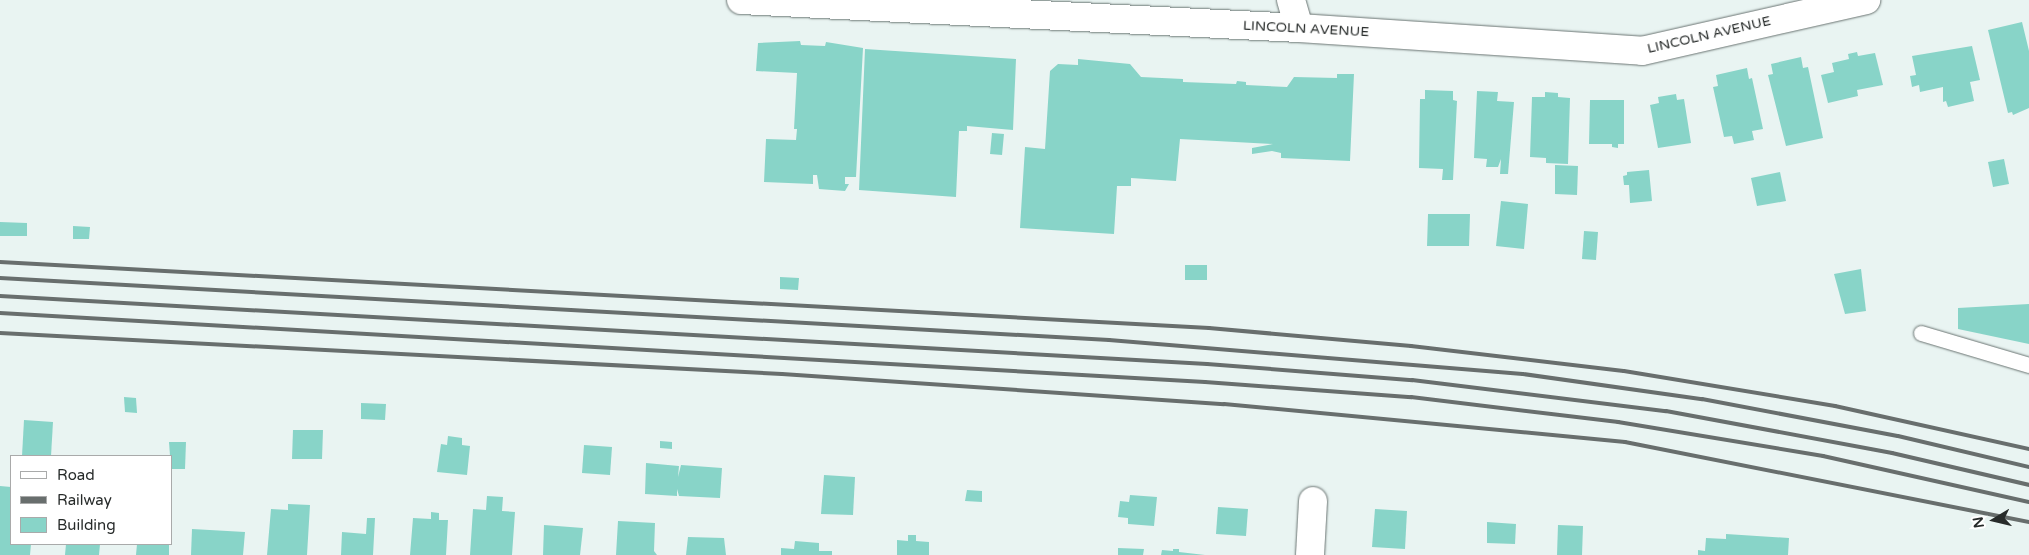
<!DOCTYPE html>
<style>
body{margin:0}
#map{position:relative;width:2029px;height:555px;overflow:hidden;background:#e9f4f2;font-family:"Varela Round",sans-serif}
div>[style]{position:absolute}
.building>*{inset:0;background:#88d4c8}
.roads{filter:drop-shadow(0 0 1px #6a7472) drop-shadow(0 0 1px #6a7472)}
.lane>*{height:15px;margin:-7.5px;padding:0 7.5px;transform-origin:7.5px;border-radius:7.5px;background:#fff}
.street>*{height:28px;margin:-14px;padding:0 14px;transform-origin:14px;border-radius:14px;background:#fff}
.rail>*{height:4px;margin:-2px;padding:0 2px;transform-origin:2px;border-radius:2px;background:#686e6d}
span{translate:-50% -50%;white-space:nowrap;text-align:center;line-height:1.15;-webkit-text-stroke:4.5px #fff;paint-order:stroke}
.street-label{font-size:14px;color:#272b2a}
.legend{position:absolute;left:10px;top:455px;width:162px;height:90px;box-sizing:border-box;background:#fff;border:1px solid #a9aaaa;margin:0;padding:6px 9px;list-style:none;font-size:15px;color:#272b2a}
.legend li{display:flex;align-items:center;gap:10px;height:25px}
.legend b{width:25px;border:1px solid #a9aaaa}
.north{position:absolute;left:1969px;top:495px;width:50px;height:50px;-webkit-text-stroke:4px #fff;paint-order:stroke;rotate:261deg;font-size:14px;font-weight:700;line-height:20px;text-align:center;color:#272b2a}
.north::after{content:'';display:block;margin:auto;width:18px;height:22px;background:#272b2a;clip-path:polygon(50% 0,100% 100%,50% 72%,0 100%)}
</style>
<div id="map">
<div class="building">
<div style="clip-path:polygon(2022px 22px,2029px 51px,2029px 108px,2013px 115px,2012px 112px,2008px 113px,1988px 30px)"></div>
<div style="clip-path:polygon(800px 41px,801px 45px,825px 46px,826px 42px,863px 48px,856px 177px,845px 177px,845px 184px,849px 184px,845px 191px,819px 189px,817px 175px,813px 175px,813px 184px,764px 182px,766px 139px,796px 140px,797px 129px,794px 129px,797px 73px,756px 71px,758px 43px)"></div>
<div style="clip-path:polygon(1972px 46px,1980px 80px,1970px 82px,1974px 101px,1948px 107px,1946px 101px,1943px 102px,1943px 87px,1920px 92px,1919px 85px,1912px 87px,1910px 76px,1916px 75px,1912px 56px)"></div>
<div style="clip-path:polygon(865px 49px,1016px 59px,1013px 130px,967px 126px,967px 131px,959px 131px,956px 197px,859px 190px)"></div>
<div style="clip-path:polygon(1857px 52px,1858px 56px,1875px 53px,1883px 85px,1857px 90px,1858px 96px,1828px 103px,1821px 75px,1834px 72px,1832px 63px,1849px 59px,1848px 54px)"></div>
<div style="clip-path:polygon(1801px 57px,1803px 68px,1808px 67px,1823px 138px,1786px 146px,1768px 75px,1773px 74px,1771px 64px)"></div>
<div style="clip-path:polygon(1078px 59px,1130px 64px,1141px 77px,1183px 79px,1183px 82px,1236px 84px,1237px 81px,1246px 82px,1246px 85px,1287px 87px,1294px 77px,1337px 78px,1337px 74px,1354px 74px,1350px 161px,1281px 158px,1281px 153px,1272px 151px,1252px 154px,1252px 148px,1273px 144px,1180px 139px,1176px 181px,1131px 178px,1131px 186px,1117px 186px,1114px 234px,1020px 228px,1025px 147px,1045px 149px,1050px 71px,1058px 64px,1078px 65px)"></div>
<div style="clip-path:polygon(1747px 68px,1749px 79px,1752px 78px,1763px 129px,1752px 131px,1754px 140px,1734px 144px,1732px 136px,1724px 137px,1713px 87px,1718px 86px,1716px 75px)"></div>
<div style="clip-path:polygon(1425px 90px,1453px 91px,1453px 100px,1457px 101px,1453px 180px,1442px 180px,1443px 169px,1419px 168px,1420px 99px,1425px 99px)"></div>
<div style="clip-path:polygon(1477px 91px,1498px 92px,1497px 101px,1514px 102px,1508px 174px,1500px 174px,1501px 159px,1498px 167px,1486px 167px,1487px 159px,1474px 158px)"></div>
<div style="clip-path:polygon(1545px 92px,1558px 93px,1558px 97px,1570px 98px,1568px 164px,1546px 163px,1546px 158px,1530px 157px,1532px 97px,1545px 97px)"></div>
<div style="clip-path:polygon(1676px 94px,1677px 100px,1684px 99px,1691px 143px,1658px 148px,1650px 105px,1659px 103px,1658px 97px)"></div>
<div style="clip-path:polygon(1590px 100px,1624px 100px,1624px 144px,1618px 144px,1618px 148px,1612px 147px,1612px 144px,1589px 144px)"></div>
<div style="clip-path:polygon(992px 133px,1004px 134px,1002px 155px,990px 154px)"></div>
<div style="clip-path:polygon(2004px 159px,2009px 184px,1993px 187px,1988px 162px)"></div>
<div style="clip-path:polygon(1555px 165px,1578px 166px,1577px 195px,1555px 194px)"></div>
<div style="clip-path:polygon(1649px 170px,1652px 201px,1630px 203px,1629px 185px,1624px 185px,1623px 176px,1627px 175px,1627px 172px)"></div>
<div style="clip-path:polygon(1780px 172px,1786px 201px,1757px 206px,1751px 178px)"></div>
<div style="clip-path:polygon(1501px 201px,1528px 204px,1524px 249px,1496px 246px)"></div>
<div style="clip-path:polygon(1428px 214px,1470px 214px,1469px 246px,1427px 246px)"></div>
<div style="clip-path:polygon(0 222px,27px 223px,27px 236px,0 236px)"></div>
<div style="clip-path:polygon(73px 226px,90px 227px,89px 239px,73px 239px)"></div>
<div style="clip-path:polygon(1584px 231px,1598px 232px,1596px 260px,1582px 259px)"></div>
<div style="clip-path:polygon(1185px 265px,1207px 265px,1207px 280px,1185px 280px)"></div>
<div style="clip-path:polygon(1861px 269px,1866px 311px,1845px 314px,1834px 274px)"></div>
<div style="clip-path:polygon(780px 277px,799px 278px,798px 290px,780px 289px)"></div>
<div style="clip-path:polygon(2029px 304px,2029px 344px,1958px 329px,1958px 308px)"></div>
<div style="clip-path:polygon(124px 397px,136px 398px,137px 413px,125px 412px)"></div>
<div style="clip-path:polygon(361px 403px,386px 404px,385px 420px,361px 419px)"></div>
<div style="clip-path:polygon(24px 420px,53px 422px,51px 456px,22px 456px)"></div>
<div style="clip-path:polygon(293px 430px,323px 430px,322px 459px,292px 459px)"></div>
<div style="clip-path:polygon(448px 436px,462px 438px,462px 445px,470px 446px,467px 475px,437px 472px,441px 444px,447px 445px)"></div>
<div style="clip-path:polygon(660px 441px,672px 442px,672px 449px,660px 448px)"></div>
<div style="clip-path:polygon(169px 442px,186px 442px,185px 469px,171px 469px)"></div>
<div style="clip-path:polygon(584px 445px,612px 447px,610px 475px,582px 473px)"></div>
<div style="clip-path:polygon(646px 463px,679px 466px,678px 477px,681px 465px,722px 468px,720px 498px,679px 496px,677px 489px,677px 496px,645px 494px)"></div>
<div style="clip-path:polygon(824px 475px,855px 477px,853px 515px,821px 514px)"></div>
<div style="clip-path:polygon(0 486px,11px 487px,11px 544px,31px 544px,30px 555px,0 555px)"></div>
<div style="clip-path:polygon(967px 490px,982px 491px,982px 502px,965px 501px)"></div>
<div style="clip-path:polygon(1130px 495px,1157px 497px,1154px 526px,1128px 524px,1128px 518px,1118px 517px,1120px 501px,1129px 502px)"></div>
<div style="clip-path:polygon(487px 496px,503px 497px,502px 511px,515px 512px,512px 555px,470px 555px,473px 509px,486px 510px)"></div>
<div style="clip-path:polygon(288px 504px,310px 505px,307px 555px,267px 555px,271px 509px,288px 510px)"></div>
<div style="clip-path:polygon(1218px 507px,1248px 509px,1246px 536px,1216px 534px)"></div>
<div style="clip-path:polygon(1375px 509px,1407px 511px,1405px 549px,1372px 547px)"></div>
<div style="clip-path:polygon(431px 512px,439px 513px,439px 520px,448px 520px,446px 555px,410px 555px,413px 518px,431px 519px)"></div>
<div style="clip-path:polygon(367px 518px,375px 518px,373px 555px,341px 555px,342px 532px,366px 534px)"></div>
<div style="clip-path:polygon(618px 521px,655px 523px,654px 551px,657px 555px,616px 555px)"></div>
<div style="clip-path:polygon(1487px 522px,1516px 524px,1515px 544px,1487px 543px)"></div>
<div style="clip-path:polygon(544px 525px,583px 528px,580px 555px,543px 555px)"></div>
<div style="clip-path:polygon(1558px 525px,1583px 526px,1582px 555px,1557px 555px)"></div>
<div style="clip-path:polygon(192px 529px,245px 532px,243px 555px,191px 555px)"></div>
<div style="clip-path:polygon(1726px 534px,1789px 538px,1788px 555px,1698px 555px,1698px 550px,1705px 551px,1706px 538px,1726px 539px)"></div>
<div style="clip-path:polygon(908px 535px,916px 535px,916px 541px,929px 542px,929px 555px,897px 555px,897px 540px,908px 541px)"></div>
<div style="clip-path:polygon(688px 537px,724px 538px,726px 555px,686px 555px)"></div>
<div style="clip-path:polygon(795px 541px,819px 543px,819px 551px,832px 551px,832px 555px,781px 555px,781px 548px,794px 549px)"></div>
<div style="clip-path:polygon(66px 544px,100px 544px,99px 555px,65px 555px)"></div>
<div style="clip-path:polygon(137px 544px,169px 544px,169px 555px,136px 555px)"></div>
<div style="clip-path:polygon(1118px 548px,1144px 549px,1143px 555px,1118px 555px)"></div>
<div style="clip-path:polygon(1173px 549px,1179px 549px,1179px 552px,1205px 555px,1161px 555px,1162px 550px,1173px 551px)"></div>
</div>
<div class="roads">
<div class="lane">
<div style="left:1921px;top:333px;width:113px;rotate:16.5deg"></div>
</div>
<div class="street">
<div style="left:741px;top:0;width:559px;rotate:2.87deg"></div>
<div style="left:1299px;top:28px;width:344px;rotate:3.8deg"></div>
<div style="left:1642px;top:51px;width:230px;rotate:-12.8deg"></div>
<div style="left:1291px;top:0;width:29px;rotate:74deg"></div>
<div style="left:1310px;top:555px;width:54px;rotate:-86.8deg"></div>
</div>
</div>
<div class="rail">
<div style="left:0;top:262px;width:1211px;rotate:3.12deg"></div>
<div style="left:1209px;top:328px;width:203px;rotate:5.1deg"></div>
<div style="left:1411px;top:346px;width:214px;rotate:6.7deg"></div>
<div style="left:1624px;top:371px;width:214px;rotate:9.4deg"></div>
<div style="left:1835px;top:406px;width:199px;rotate:12.5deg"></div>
<div style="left:0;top:278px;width:1111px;rotate:3.2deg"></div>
<div style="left:1109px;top:340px;width:415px;rotate:4.7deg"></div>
<div style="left:1523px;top:374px;width:181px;rotate:8deg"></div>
<div style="left:1702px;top:399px;width:199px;rotate:10.7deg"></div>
<div style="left:1898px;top:436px;width:135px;rotate:13.3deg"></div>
<div style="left:0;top:296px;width:1209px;rotate:3.22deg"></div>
<div style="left:1207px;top:364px;width:206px;rotate:4.5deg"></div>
<div style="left:1412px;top:380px;width:256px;rotate:7deg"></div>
<div style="left:1666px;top:411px;width:230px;rotate:10.5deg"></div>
<div style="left:1892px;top:453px;width:141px;rotate:13.1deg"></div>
<div style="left:0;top:313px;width:1207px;rotate:3.28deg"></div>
<div style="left:1205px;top:382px;width:207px;rotate:4.2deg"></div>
<div style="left:1411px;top:397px;width:209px;rotate:6.9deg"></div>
<div style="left:1618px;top:422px;width:208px;rotate:9.4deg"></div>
<div style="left:1823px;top:456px;width:211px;rotate:12.6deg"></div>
<div style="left:0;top:333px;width:783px;rotate:3deg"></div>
<div style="left:782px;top:374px;width:443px;rotate:3.9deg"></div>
<div style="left:1224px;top:404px;width:403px;rotate:5.4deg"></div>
<div style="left:1625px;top:442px;width:412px;rotate:11.2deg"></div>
</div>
<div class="street-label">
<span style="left:1306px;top:29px;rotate:3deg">LINCOLN AVENUE</span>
<span style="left:1709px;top:35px;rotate:-13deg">LINCOLN AVENUE</span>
</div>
<ul class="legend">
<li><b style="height:6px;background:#fff"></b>Road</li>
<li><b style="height:6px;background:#686e6d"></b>Railway</li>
<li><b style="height:14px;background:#88d4c8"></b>Building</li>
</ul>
<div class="north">N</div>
</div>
